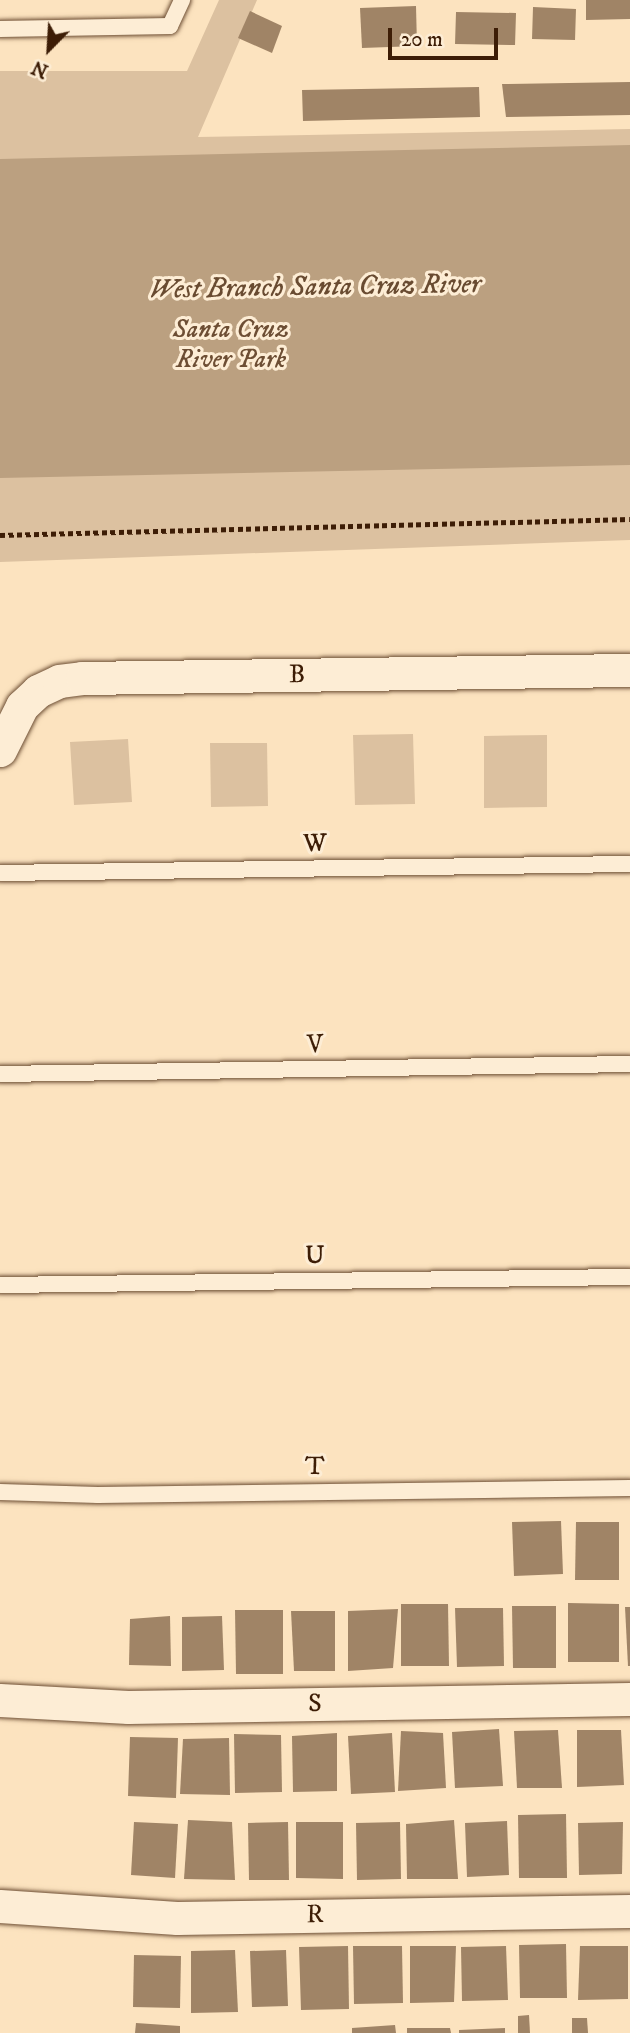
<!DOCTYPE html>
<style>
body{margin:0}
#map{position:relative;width:630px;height:2033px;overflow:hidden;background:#fce3bf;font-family:"IM FELL DW Pica",serif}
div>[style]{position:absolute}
.green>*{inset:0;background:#dcc1a0}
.water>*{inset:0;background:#bba080}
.building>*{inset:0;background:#a08466}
.path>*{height:4.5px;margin-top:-2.25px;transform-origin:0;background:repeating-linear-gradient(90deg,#3d1d06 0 5px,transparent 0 8.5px)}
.roads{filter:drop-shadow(0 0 2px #6d4e34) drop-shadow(0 0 2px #6d4e34)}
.lane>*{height:16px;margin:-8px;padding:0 8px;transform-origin:8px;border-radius:8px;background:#fdedd5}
.street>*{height:33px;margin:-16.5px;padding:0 16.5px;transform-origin:16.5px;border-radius:16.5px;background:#fdedd5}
span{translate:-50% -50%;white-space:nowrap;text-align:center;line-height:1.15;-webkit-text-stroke:6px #fdedd5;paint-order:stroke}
.park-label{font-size:26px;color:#6d4e34;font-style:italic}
.street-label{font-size:26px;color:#3d1d06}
.water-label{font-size:28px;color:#694b31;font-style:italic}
.north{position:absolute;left:14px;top:14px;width:70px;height:70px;-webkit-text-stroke:5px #fdedd5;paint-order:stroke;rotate:204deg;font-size:19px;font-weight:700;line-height:28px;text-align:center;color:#3d1d06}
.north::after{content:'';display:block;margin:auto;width:24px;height:32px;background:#3d1d06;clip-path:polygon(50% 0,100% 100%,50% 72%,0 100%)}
.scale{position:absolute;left:388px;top:28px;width:110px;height:32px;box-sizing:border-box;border:4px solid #3d1d06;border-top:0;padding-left:9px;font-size:21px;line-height:24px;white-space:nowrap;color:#3d1d06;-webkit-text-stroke:5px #fdedd5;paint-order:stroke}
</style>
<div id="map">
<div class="green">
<div style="clip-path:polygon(219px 0,257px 0,198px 137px,630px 129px,630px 540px,0 562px,0 71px,187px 71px)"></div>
<div style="clip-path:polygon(413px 734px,415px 804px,355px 805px,353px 735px)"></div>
<div style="clip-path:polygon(547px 735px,547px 807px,484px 808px,484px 736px)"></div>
<div style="clip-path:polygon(128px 739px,132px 802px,74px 805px,70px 742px)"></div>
<div style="clip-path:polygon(210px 743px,267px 743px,268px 806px,211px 807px)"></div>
</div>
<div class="water">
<div style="clip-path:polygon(630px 145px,630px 465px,0 478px,0 159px)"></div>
</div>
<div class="building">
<div style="clip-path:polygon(586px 0,630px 0,630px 19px,586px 20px)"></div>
<div style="clip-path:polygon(416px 6px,417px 46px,362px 48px,360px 8px)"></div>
<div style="clip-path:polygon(533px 7px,576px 9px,575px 40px,532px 39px)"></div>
<div style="clip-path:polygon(250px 11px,282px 26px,272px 53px,238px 38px)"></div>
<div style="clip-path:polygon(456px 12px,516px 13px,515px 45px,455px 44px)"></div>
<div style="clip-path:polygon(630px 82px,630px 115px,506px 117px,502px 84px)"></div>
<div style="clip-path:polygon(479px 87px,480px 117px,303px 121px,302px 90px)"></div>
<div style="clip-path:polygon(561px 1521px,563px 1574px,514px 1576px,512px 1522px)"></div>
<div style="clip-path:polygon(576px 1522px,619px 1522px,619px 1580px,575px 1580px)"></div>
<div style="clip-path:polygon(568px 1603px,619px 1604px,619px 1662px,568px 1662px)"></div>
<div style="clip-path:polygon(401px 1604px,448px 1604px,449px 1666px,401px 1666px)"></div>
<div style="clip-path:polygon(512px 1606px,556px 1606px,556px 1668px,513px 1668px)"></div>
<div style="clip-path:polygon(625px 1607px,630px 1607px,630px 1666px,628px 1666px)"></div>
<div style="clip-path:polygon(455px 1608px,503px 1608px,504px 1666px,457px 1667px)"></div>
<div style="clip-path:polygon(398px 1609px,393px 1668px,348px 1671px,348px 1611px)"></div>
<div style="clip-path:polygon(235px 1610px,283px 1610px,283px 1674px,236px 1674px)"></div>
<div style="clip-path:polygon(291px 1611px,335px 1611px,335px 1671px,294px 1671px)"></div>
<div style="clip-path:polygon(170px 1616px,171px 1666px,129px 1665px,130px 1619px)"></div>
<div style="clip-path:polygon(222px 1616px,224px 1670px,182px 1671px,182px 1617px)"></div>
<div style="clip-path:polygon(499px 1729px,503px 1786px,455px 1788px,452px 1732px)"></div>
<div style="clip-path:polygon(558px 1730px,562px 1788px,517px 1788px,514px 1731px)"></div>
<div style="clip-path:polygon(577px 1730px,621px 1730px,624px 1785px,577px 1787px)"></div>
<div style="clip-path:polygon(401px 1731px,443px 1733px,446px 1788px,398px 1791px)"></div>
<div style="clip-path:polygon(337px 1733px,337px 1791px,293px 1792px,292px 1736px)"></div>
<div style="clip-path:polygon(392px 1733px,395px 1792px,351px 1794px,348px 1736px)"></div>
<div style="clip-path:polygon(234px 1734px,281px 1735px,282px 1792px,235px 1793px)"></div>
<div style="clip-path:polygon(130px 1737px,178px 1738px,176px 1798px,128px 1796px)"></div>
<div style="clip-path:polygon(229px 1738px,230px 1795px,180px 1794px,183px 1739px)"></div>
<div style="clip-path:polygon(566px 1814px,567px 1878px,519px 1878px,518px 1815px)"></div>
<div style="clip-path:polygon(188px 1820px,232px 1822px,235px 1880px,184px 1879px)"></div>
<div style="clip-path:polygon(454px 1820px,458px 1879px,407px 1879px,406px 1824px)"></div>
<div style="clip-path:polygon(507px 1821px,509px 1875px,467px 1877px,465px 1823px)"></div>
<div style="clip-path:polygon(134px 1822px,178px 1824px,175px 1878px,131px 1875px)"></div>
<div style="clip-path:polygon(288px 1822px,289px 1880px,249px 1880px,248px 1823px)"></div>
<div style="clip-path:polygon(296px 1822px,343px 1822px,343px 1879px,296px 1878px)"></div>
<div style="clip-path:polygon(400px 1822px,401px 1879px,357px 1880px,356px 1823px)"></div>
<div style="clip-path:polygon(623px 1822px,622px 1874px,579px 1875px,578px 1823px)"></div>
<div style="clip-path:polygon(566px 1944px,567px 1998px,520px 1998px,519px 1945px)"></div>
<div style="clip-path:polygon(348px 1946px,349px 2009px,301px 2010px,299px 1947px)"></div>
<div style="clip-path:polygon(353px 1946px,402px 1946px,403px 2003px,354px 2004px)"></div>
<div style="clip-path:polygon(410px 1946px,456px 1946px,454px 2002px,410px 2003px)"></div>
<div style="clip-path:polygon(506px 1946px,508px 2000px,462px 2001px,461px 1947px)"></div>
<div style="clip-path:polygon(580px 1946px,628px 1946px,628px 1999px,578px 2000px)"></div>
<div style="clip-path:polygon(235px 1950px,238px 2012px,191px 2013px,191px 1951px)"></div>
<div style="clip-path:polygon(286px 1950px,288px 2006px,252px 2007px,250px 1951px)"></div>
<div style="clip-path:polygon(134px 1955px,181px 1956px,180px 2008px,133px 2007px)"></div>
<div style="clip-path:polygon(529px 2015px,530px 2033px,518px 2033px,518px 2016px)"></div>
<div style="clip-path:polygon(572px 2018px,587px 2018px,588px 2033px,572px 2033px)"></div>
<div style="clip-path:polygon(136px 2023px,180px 2026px,180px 2033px,135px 2033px)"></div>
<div style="clip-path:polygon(395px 2025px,396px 2033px,352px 2033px,352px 2028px)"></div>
<div style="clip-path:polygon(407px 2028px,450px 2028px,451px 2033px,407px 2033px)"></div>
<div style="clip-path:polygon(505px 2028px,505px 2033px,459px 2033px,459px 2030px)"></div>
</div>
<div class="path">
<div style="left:0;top:535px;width:630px;rotate:-1.45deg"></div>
</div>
<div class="roads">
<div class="lane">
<div style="left:0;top:29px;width:170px;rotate:-1deg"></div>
<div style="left:170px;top:26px;width:29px;rotate:-65deg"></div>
<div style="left:0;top:873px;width:630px;rotate:-0.82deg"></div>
<div style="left:0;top:1074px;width:630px;rotate:-0.91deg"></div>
<div style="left:0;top:1285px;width:630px;rotate:-0.73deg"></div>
<div style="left:0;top:1492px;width:98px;rotate:1.8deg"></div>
<div style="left:98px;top:1495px;width:532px;rotate:-0.75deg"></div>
</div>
<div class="street">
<div style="left:0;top:750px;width:49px;rotate:-63.4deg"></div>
<div style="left:22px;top:706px;width:22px;rotate:-43deg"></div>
<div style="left:38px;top:691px;width:23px;rotate:-25deg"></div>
<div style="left:59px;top:681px;width:23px;rotate:-7deg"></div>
<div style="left:82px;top:678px;width:548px;rotate:-0.84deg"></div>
<div style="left:0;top:1700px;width:128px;rotate:3.1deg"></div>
<div style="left:128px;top:1707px;width:502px;rotate:-0.91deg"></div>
<div style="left:0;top:1906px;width:177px;rotate:3.9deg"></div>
<div style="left:177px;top:1918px;width:453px;rotate:-0.9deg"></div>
</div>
</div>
<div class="park-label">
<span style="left:231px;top:345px">Santa Cruz<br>River Park</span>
</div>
<div class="street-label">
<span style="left:297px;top:675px;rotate:-1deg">B</span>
<span style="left:315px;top:844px;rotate:-1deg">W</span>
<span style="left:315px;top:1045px;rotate:-1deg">V</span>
<span style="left:315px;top:1256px;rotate:-1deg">U</span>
<span style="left:315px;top:1467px;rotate:-1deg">T</span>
<span style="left:315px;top:1704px;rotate:-1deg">S</span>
<span style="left:315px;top:1915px;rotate:-1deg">R</span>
</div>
<div class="water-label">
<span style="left:315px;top:287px;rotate:-1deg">West Branch Santa Cruz River</span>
</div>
<div class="north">N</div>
<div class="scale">20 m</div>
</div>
